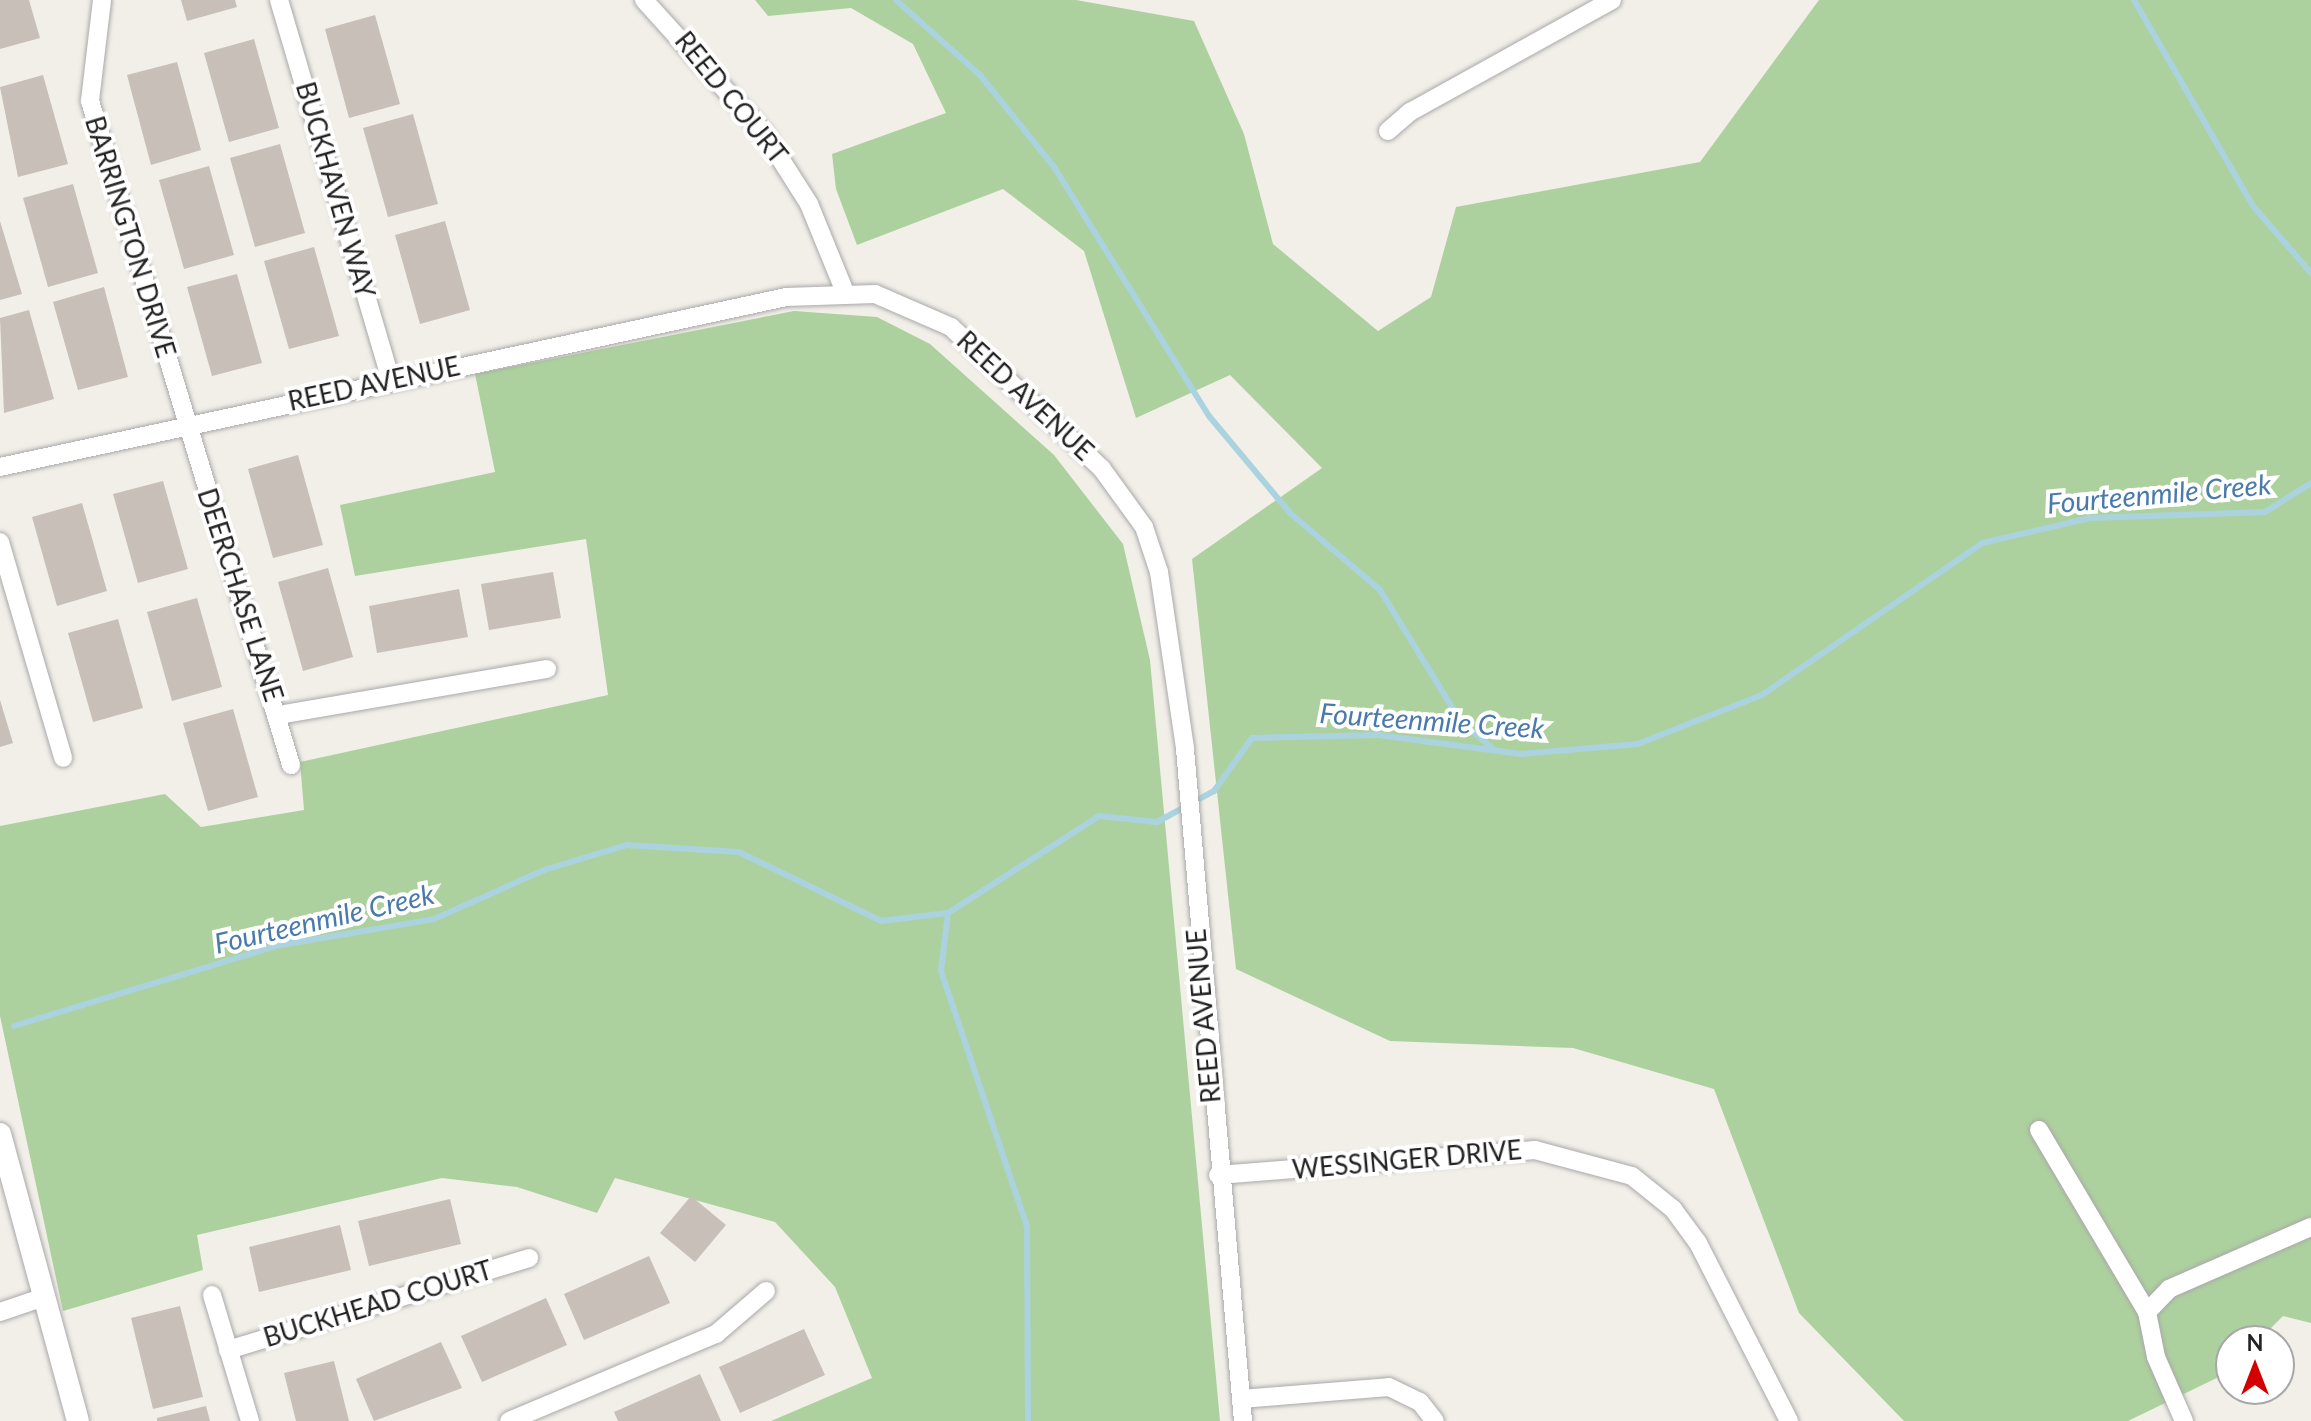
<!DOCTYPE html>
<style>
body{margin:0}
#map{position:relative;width:2311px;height:1421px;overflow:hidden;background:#f2efe9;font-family:Lato,sans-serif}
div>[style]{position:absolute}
.forest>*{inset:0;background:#add19e}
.stream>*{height:6px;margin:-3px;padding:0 3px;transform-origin:3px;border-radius:3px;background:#aad3df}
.building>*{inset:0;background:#c7bfb8}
.roads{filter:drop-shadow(0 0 2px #a9a9a9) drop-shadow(0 0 2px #a9a9a9)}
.minor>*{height:18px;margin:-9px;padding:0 9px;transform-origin:9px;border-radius:9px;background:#fff}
.tertiary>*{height:22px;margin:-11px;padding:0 11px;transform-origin:11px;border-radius:11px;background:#fff}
span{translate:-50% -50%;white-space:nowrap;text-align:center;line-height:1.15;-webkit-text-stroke:8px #fff;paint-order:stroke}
.street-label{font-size:26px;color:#222}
.water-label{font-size:28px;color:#4a7aab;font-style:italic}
.north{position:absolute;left:2215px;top:1325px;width:80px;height:80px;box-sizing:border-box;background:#fff;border:2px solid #a7a7a7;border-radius:50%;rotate:0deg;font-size:22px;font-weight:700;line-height:32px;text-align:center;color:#222}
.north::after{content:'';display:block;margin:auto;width:28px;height:36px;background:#d40000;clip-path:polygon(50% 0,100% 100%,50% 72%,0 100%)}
</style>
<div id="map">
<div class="forest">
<div style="clip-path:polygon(755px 0,1076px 0,1194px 21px,1244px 134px,1273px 244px,1378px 331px,1431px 297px,1456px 207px,1700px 162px,1819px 0,2311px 0,2311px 1323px,2283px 1316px,2258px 1341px,2231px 1341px,2225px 1374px,2128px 1421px,1904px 1421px,1799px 1313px,1714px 1089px,1573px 1048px,1390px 1041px,1236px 969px,1192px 559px,1322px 468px,1230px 375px,1136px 418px,1084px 251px,1003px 189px,857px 245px,836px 189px,832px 154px,946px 113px,913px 44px,851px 8px,768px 16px)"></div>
<div style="clip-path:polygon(794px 311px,877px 317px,930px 344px,1054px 455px,1123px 544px,1150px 660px,1220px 1421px,771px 1421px,872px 1378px,835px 1287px,775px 1222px,615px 1178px,597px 1213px,517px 1187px,442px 1178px,197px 1235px,203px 1270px,63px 1311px,0 1016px,0 826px,165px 794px,201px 827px,304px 810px,300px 762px,608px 695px,586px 539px,355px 576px,340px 505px,495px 472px,475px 374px)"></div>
</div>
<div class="stream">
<div style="left:896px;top:0;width:113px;rotate:41.8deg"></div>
<div style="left:980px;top:75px;width:118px;rotate:51.2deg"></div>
<div style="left:1054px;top:167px;width:293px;rotate:58.1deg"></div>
<div style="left:1209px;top:416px;width:126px;rotate:50.1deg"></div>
<div style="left:1290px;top:513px;width:118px;rotate:40.5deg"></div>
<div style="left:1380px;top:590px;width:153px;rotate:58.4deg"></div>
<div style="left:1460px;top:720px;width:44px;rotate:41.3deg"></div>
<div style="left:2134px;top:0;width:238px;rotate:60deg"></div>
<div style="left:2253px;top:206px;width:89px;rotate:49.1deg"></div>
<div style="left:948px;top:913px;width:58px;rotate:96.9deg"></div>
<div style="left:941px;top:971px;width:270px;rotate:71.4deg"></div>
<div style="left:1027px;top:1227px;width:194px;rotate:89.7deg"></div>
<div style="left:14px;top:1026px;width:273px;rotate:-17deg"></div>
<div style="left:275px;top:946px;width:161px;rotate:-9.6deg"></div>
<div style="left:434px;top:919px;width:120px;rotate:-24deg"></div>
<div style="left:544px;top:870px;width:87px;rotate:-16.8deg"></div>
<div style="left:627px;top:845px;width:112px;rotate:3.6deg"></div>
<div style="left:739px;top:852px;width:158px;rotate:25.9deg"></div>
<div style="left:881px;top:921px;width:67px;rotate:-6.8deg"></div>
<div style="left:948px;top:913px;width:179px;rotate:-32.7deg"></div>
<div style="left:1099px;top:816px;width:58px;rotate:5.9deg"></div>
<div style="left:1157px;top:822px;width:65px;rotate:-28.5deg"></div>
<div style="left:1214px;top:791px;width:65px;rotate:-54.4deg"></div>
<div style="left:1252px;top:738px;width:126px;rotate:-1.4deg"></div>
<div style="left:1378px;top:735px;width:144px;rotate:7.6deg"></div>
<div style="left:1521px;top:754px;width:117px;rotate:-4.9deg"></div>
<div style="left:1638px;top:744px;width:133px;rotate:-21.6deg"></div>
<div style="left:1762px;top:695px;width:267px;rotate:-34.6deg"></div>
<div style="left:1982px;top:543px;width:111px;rotate:-13deg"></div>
<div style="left:2090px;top:518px;width:175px;rotate:-2deg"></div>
<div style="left:2265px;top:512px;width:54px;rotate:-32.2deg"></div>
</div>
<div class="building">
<div style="clip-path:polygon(0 0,29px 0,40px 38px,0 49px)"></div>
<div style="clip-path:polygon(181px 0,235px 0,237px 7px,187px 21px)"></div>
<div style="clip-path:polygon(375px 15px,400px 104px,349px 118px,325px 29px)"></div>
<div style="clip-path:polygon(254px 39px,279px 128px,229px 142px,204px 53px)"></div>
<div style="clip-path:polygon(177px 62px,201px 150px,151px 165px,127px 75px)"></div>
<div style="clip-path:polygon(43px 75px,68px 164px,18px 177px,0 87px)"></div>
<div style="clip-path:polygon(413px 114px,438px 204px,388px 217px,363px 128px)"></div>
<div style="clip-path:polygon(280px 144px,305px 233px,255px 247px,230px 158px)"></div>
<div style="clip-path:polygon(209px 166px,234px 255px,184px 269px,159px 180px)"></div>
<div style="clip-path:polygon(73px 184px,98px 273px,48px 287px,23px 198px)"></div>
<div style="clip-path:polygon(0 221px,22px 294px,0 300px)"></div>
<div style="clip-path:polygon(445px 221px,470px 310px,420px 324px,395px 235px)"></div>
<div style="clip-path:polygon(314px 247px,339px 336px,289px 349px,264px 261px)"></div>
<div style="clip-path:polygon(237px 274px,262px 363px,212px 376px,187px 287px)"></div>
<div style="clip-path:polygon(104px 287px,128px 377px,78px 390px,53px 302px)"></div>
<div style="clip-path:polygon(29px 310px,54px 399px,4px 413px,0 318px)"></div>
<div style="clip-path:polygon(298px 455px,323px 545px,273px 558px,248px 469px)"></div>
<div style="clip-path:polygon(163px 481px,188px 569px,138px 583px,113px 494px)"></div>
<div style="clip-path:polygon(82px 503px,107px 591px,57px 606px,32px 517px)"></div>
<div style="clip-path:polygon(328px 568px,353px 657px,303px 671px,278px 582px)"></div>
<div style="clip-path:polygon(553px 572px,561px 618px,489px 630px,481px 584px)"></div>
<div style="clip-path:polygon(459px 589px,468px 637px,377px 653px,369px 606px)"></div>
<div style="clip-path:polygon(197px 598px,222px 687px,172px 701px,147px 612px)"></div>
<div style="clip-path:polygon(118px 619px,143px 708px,93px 722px,68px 633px)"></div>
<div style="clip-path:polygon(0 700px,13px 743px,0 747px)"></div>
<div style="clip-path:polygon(233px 709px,258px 797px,208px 811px,183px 723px)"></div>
<div style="clip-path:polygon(691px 1196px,726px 1225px,695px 1262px,660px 1233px)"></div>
<div style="clip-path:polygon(450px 1199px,461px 1244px,369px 1266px,358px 1221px)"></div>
<div style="clip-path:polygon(340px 1225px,351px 1270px,259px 1292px,249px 1247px)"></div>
<div style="clip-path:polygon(649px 1256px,670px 1303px,584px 1340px,564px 1294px)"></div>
<div style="clip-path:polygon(546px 1298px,567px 1345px,482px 1382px,461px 1336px)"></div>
<div style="clip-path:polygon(180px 1306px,203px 1397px,153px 1409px,131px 1318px)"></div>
<div style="clip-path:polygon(804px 1329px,825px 1375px,740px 1413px,719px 1367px)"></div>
<div style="clip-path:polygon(441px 1342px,462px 1388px,374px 1421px,356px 1379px)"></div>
<div style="clip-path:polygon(334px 1361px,349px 1421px,296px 1421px,284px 1373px)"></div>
<div style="clip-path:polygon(700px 1374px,721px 1421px,618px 1421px,614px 1412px)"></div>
<div style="clip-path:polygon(206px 1406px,210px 1421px,157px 1421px,157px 1418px)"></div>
</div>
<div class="roads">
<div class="minor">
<div style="left:102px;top:0;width:102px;rotate:96.8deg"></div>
<div style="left:90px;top:101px;width:694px;rotate:73.16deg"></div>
<div style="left:279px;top:0;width:397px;rotate:73.6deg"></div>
<div style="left:644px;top:0;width:179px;rotate:47.9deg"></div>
<div style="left:764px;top:133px;width:84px;rotate:57.6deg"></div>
<div style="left:809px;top:204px;width:95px;rotate:67.8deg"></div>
<div style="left:1388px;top:131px;width:29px;rotate:-41deg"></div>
<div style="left:1410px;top:112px;width:231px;rotate:-29deg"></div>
<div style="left:0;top:467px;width:804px;rotate:-12.2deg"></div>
<div style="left:786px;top:297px;width:89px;rotate:-1.9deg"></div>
<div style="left:875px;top:294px;width:83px;rotate:23.5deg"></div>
<div style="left:951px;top:327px;width:207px;rotate:43.2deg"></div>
<div style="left:1102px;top:469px;width:72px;rotate:54.1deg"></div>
<div style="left:1144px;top:527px;width:47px;rotate:71.6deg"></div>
<div style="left:1159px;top:572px;width:179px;rotate:81.6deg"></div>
<div style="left:1185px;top:749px;width:674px;rotate:85.07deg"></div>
<div style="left:0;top:542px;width:225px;rotate:73.7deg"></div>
<div style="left:278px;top:715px;width:273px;rotate:-9.7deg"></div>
<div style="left:2039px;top:1130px;width:212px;rotate:59.3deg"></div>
<div style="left:2147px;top:1312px;width:46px;rotate:78.7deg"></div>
<div style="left:2156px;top:1357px;width:70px;rotate:66.4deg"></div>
<div style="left:1218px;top:1175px;width:318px;rotate:-4.5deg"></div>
<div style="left:1535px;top:1150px;width:100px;rotate:15deg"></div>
<div style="left:1632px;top:1176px;width:53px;rotate:38.8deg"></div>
<div style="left:1673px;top:1209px;width:42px;rotate:53.7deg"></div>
<div style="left:1698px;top:1243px;width:200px;rotate:62.9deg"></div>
<div style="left:212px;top:1295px;width:132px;rotate:73.2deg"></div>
<div style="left:0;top:1312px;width:46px;rotate:-18.8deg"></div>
<div style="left:2147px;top:1312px;width:32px;rotate:-46deg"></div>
<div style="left:2169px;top:1289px;width:155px;rotate:-23.6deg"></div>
<div style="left:228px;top:1350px;width:315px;rotate:-17deg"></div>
<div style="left:1241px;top:1399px;width:148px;rotate:-4.6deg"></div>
<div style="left:1389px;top:1387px;width:34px;rotate:26deg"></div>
<div style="left:1420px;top:1402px;width:24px;rotate:52deg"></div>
<div style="left:509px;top:1421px;width:225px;rotate:-22.8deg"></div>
<div style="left:716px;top:1334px;width:66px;rotate:-40.7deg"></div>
</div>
<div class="tertiary">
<div style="left:0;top:1134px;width:297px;rotate:74.8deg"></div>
</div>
</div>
<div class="street-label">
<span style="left:731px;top:98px;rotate:51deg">REED COURT</span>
<span style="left:335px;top:190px;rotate:74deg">BUCKHAVEN WAY</span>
<span style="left:130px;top:237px;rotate:73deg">BARRINGTON DRIVE</span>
<span style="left:374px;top:384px;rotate:-12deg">REED AVENUE</span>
<span style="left:1025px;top:396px;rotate:43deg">REED AVENUE</span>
<span style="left:240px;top:595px;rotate:72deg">DEERCHASE LANE</span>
<span style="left:1204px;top:1016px;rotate:-95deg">REED AVENUE</span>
<span style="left:1407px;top:1160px;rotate:-5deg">WESSINGER DRIVE</span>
<span style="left:378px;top:1304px;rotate:-17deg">BUCKHEAD COURT</span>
</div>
<div class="water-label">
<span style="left:2159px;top:493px;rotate:-5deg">Fourteenmile Creek</span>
<span style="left:1432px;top:720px;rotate:4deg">Fourteenmile Creek</span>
<span style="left:324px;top:918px;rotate:-13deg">Fourteenmile Creek</span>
</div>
<div class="north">N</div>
</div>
